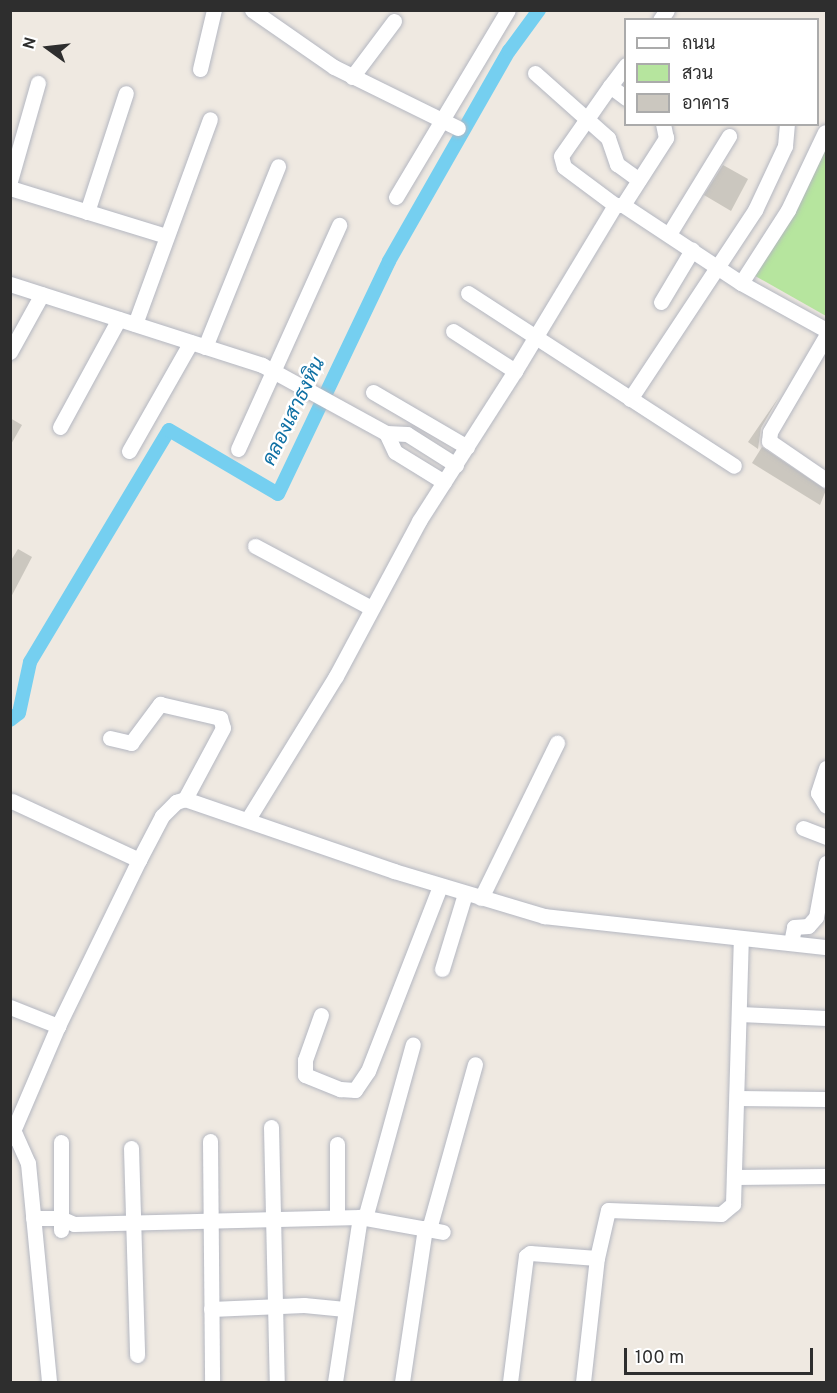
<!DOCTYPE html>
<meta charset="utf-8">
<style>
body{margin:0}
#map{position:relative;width:837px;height:1393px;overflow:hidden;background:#efe9e1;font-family:Overpass,Sarabun,sans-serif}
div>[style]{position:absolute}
.green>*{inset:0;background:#b6e59e}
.canal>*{height:14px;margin:-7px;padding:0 7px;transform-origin:7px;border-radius:7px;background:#75cff0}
.building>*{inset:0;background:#cbc7bf}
.roads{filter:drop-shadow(0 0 2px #b4b7c1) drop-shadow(0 0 2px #b4b7c1)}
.minor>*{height:15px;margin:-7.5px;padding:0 7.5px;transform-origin:7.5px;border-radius:7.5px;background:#fff}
span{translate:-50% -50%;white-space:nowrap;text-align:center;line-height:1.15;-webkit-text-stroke:5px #fff;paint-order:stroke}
.water-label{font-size:20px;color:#0d6fa3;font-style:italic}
.frame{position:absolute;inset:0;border:12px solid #2e2e2e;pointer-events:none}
.legend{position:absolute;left:624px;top:18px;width:195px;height:108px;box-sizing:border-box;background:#fff;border:2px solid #ababab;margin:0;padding:8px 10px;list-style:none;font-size:18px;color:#2e2e2e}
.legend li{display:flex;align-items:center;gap:12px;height:30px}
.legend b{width:30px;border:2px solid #ababab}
.north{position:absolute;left:18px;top:18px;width:60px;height:60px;-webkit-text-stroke:4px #fff;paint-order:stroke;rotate:285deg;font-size:16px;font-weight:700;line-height:24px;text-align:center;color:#2e2e2e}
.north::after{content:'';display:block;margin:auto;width:21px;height:27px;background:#2e2e2e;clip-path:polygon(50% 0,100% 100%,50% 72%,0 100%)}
.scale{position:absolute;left:624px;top:1348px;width:189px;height:27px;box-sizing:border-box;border:3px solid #2e2e2e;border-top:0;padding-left:8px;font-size:18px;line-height:21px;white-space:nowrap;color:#2e2e2e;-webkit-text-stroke:4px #fff;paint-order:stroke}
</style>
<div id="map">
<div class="green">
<div style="clip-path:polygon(826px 127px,826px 316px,750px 273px)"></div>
</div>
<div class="canal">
<div style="left:10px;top:720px;width:11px;rotate:-38deg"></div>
<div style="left:19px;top:713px;width:52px;rotate:-77.8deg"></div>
<div style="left:30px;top:662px;width:270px;rotate:-59.1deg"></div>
<div style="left:169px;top:430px;width:126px;rotate:30.4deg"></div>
<div style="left:278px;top:494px;width:258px;rotate:-64.5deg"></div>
<div style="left:389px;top:261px;width:242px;rotate:-60.3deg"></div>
<div style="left:509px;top:51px;width:51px;rotate:-53.8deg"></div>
</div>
<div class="building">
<div style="clip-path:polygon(723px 165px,748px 179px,731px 211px,704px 195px)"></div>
<div style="clip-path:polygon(779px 397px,761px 428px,758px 449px,748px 442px)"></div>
<div style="clip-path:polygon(10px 418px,22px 425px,10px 446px)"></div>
<div style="clip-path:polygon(762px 447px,826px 490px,820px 505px,752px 463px)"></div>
<div style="clip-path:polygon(18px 549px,32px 557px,10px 599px,10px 562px)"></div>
</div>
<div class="roads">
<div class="minor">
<div style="left:252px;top:10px;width:100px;rotate:34.8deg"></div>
<div style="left:334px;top:67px;width:138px;rotate:26.2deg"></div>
<div style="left:660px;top:20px;width:12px;rotate:-55deg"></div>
<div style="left:626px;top:65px;width:26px;rotate:127deg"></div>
<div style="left:610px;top:86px;width:20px;rotate:37deg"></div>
<div style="left:200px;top:69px;width:61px;rotate:-76.7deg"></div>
<div style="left:535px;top:73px;width:98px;rotate:41.7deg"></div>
<div style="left:608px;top:138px;width:28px;rotate:71deg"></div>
<div style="left:617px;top:164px;width:27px;rotate:36deg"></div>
<div style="left:352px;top:77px;width:70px;rotate:-53.1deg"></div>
<div style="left:610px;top:86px;width:85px;rotate:125deg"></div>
<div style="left:561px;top:156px;width:11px;rotate:75deg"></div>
<div style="left:564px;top:167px;width:64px;rotate:36.7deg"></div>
<div style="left:615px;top:205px;width:8px"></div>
<div style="left:623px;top:205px;width:141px;rotate:33.5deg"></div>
<div style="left:741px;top:283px;width:97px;rotate:28.9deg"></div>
<div style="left:10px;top:181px;width:102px;rotate:-74.1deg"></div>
<div style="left:10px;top:188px;width:163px;rotate:17.1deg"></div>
<div style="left:396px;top:197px;width:218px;rotate:-59.1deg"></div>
<div style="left:623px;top:205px;width:80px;rotate:-57.3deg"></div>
<div style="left:666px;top:138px;width:14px;rotate:-102deg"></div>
<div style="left:87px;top:212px;width:125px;rotate:-71.9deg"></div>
<div style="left:669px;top:234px;width:115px;rotate:-58.5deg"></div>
<div style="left:741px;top:283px;width:87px;rotate:-57.2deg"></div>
<div style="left:788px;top:210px;width:86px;rotate:-64.6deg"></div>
<div style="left:10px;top:284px;width:265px;rotate:17.8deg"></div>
<div style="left:262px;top:365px;width:141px;rotate:28.7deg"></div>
<div style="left:468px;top:293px;width:317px;rotate:33deg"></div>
<div style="left:661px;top:302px;width:61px;rotate:-59.2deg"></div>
<div style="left:135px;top:324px;width:218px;rotate:-69.9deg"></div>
<div style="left:453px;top:331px;width:74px;rotate:32.8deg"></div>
<div style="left:826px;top:336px;width:111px;rotate:120.3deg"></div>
<div style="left:770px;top:432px;width:9px;rotate:96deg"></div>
<div style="left:769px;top:441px;width:69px;rotate:34.4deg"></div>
<div style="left:205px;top:347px;width:195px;rotate:-68deg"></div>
<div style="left:10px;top:352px;width:66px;rotate:-61.1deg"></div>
<div style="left:373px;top:392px;width:109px;rotate:30.3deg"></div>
<div style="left:630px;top:399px;width:227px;rotate:-56.5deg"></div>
<div style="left:755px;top:210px;width:71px;rotate:-64.9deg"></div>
<div style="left:785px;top:146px;width:22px;rotate:-85deg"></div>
<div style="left:60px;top:427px;width:123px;rotate:-61.4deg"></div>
<div style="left:238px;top:449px;width:246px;rotate:-65.7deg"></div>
<div style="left:129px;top:451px;width:125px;rotate:-60.4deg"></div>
<div style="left:444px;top:482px;width:57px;rotate:-148.5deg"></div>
<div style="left:395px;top:452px;width:21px;rotate:-115deg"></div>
<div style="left:386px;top:433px;width:21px;rotate:3deg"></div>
<div style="left:407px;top:434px;width:58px;rotate:32.3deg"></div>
<div style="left:255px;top:546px;width:132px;rotate:28.1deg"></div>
<div style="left:110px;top:738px;width:22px;rotate:13deg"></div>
<div style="left:131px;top:743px;width:49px;rotate:-53.4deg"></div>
<div style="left:160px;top:704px;width:62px;rotate:13.1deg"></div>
<div style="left:220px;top:718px;width:10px;rotate:73deg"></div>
<div style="left:223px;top:728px;width:81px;rotate:118.2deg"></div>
<div style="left:826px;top:768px;width:26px;rotate:108deg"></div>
<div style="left:818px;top:793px;width:15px;rotate:58deg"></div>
<div style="left:12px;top:801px;width:140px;rotate:24.9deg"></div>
<div style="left:248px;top:819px;width:168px;rotate:-58.4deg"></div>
<div style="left:336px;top:676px;width:176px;rotate:-61.8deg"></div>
<div style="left:419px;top:521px;width:178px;rotate:-57.4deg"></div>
<div style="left:515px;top:371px;width:194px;rotate:-58.9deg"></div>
<div style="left:803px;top:828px;width:25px;rotate:21deg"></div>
<div style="left:481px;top:898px;width:173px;rotate:-63.9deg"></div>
<div style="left:791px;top:943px;width:16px;rotate:-79deg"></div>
<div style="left:794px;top:927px;width:14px;rotate:-4deg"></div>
<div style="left:808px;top:926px;width:12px;rotate:-48deg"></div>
<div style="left:816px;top:917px;width:55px;rotate:-79.5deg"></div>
<div style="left:442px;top:969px;width:78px;rotate:-73deg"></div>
<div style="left:10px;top:1007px;width:52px;rotate:21.6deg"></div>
<div style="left:740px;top:1014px;width:86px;rotate:2.7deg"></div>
<div style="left:321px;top:1015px;width:48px;rotate:109.6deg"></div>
<div style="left:305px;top:1060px;width:15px;rotate:90deg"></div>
<div style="left:305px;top:1075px;width:38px;rotate:22deg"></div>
<div style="left:340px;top:1089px;width:15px;rotate:4deg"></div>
<div style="left:355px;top:1090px;width:23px;rotate:-56deg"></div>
<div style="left:368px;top:1071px;width:199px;rotate:-68.7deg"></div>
<div style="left:737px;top:1098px;width:89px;rotate:0.6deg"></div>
<div style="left:271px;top:1127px;width:255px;rotate:88.7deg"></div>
<div style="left:15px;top:1134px;width:32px;rotate:66deg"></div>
<div style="left:28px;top:1163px;width:220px;rotate:84.5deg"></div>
<div style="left:10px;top:1138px;width:122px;rotate:-66.8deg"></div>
<div style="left:58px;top:1026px;width:185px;rotate:-64deg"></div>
<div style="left:139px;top:860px;width:50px;rotate:-62.4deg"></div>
<div style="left:162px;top:816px;width:20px;rotate:-45deg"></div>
<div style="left:176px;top:802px;width:9px;rotate:-18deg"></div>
<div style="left:185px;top:799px;width:221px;rotate:19deg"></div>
<div style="left:394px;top:871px;width:157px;rotate:16.7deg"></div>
<div style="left:544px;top:916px;width:284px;rotate:6.3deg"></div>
<div style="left:210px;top:1141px;width:241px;rotate:89.5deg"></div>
<div style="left:337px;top:1144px;width:73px;rotate:90deg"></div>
<div style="left:131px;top:1148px;width:207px;rotate:88.3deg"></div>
<div style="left:735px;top:1177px;width:91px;rotate:-0.6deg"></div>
<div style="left:33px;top:1218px;width:27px"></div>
<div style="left:60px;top:1218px;width:15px;rotate:23deg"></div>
<div style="left:74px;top:1224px;width:286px;rotate:-1.4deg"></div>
<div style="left:360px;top:1217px;width:84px;rotate:10.2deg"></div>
<div style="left:365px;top:1218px;width:180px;rotate:-74.6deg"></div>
<div style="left:429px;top:1229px;width:171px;rotate:-74.4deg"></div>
<div style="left:61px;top:1230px;width:88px;rotate:-90deg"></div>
<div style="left:211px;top:1309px;width:93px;rotate:-2.5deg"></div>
<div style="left:304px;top:1305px;width:41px;rotate:5.6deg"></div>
<div style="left:335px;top:1382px;width:167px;rotate:-81.4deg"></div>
<div style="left:402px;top:1382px;width:156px;rotate:-81.5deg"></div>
<div style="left:510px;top:1382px;width:127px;rotate:-82.8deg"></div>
<div style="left:526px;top:1256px;width:5px;rotate:-37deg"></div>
<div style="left:530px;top:1253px;width:67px;rotate:4.3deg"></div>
<div style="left:583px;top:1382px;width:125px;rotate:-83.6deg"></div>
<div style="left:597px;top:1258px;width:49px;rotate:-77.1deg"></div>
<div style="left:608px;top:1210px;width:113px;rotate:2deg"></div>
<div style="left:721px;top:1214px;width:16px;rotate:-40deg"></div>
<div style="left:733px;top:1204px;width:265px;rotate:-88.3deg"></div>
</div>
</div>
<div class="water-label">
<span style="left:295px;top:412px;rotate:-64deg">คลองเสาธงหิน</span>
</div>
<div class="frame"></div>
<ul class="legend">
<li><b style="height:8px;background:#fff"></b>ถนน</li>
<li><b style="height:16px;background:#b6e59e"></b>สวน</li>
<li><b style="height:16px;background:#cbc7bf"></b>อาคาร</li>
</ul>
<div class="north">N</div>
<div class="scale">100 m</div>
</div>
